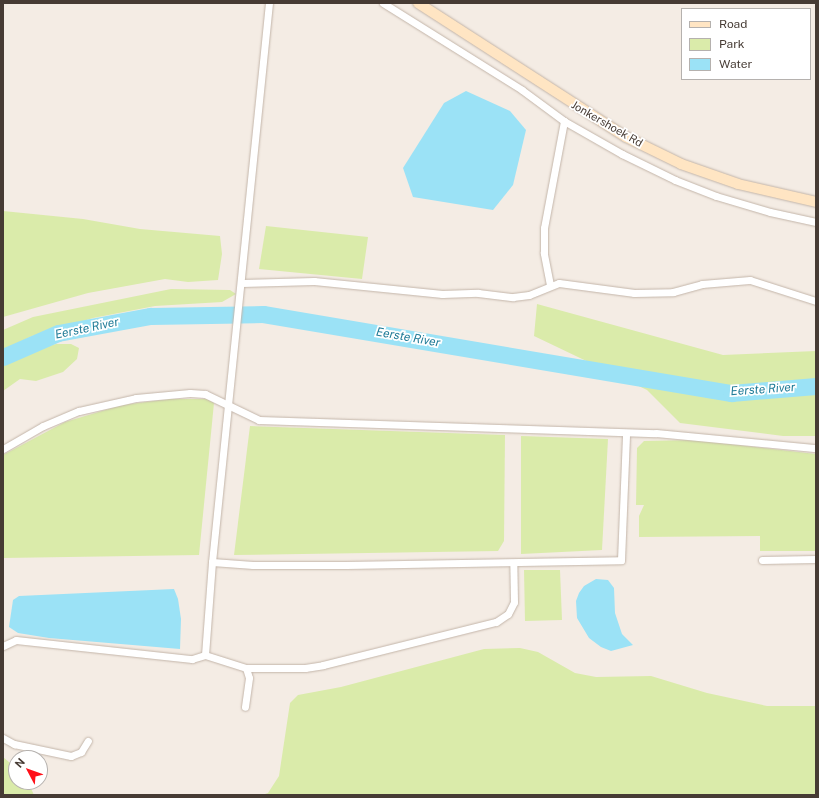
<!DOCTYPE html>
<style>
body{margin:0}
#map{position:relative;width:819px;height:798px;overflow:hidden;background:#f4ece4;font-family:"Public Sans",sans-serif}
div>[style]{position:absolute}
.green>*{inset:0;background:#daebaa}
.water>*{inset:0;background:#9be2f6}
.river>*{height:17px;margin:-8.5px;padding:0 8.5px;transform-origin:8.5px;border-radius:8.5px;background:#9be2f6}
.roads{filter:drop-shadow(0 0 1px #c3b5a9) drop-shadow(0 0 1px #c3b5a9)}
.street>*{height:7px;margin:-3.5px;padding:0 3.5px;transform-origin:3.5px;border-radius:3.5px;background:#fff}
.secondary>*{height:10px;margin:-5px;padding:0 5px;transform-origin:5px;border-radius:5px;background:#ffe5c3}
span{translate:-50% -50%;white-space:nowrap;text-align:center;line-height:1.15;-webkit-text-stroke:3.5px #fff;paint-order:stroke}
.street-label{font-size:11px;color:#463b34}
.water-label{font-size:12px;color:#217c98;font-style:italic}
.frame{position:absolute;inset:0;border:4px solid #463b34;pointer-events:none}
.legend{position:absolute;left:681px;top:8px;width:130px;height:72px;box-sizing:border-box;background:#fff;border:1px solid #b5b1ae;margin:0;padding:5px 7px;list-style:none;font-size:12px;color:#463b34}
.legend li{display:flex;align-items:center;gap:8px;height:20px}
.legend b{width:20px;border:1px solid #b5b1ae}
.north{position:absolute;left:8px;top:750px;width:40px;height:40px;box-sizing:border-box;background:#fff;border:1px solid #b5b1ae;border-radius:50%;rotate:311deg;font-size:11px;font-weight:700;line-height:16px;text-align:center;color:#463b34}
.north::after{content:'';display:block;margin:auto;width:14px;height:18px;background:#ff1019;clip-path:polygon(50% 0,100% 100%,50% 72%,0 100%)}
</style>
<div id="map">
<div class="green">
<div style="clip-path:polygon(3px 211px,83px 219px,140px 229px,220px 236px,222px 254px,218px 280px,188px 282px,165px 279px,88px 293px,3px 317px)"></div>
<div style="clip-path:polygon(266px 226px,368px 237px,362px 279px,259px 269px)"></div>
<div style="clip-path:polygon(171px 289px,230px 290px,236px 294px,222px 302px,155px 306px,93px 318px,32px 336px,3px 351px,3px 330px,33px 317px)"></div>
<div style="clip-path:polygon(537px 304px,723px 355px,816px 351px,816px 436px,783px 436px,680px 423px,647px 390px,534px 336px)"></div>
<div style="clip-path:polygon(56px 344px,71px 344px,79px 348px,77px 359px,63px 372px,36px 381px,20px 379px,3px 391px,3px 364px,19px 355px)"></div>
<div style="clip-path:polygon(169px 399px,208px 399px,214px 403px,199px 555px,3px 558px,3px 455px,65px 422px,122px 405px)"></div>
<div style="clip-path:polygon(250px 426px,505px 435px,504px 541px,498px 551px,234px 555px)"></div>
<div style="clip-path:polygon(521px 436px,608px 439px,602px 550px,521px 554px)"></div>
<div style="clip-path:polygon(695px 440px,816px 454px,816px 551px,760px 551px,760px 536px,639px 537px,639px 516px,644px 505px,636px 505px,637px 448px,644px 441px)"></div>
<div style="clip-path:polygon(524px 570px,560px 570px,562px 620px,525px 621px)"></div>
<div style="clip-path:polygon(520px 648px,538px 652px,575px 673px,596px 677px,651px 676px,707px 693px,767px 706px,816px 706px,816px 795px,262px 795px,268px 793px,279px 776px,290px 703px,298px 695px,341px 687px,484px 649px)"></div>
<div style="clip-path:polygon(3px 757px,16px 768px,16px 782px,28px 782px,34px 795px,3px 795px)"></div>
</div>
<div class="water">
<div style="clip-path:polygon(466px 91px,510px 111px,526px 130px,513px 185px,493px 210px,413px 197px,403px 168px,444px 103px)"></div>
<div style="clip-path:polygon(596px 579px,608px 580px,614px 588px,615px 613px,622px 634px,633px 645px,611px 651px,601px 647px,589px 638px,577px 618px,576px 601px,579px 593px,584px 586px)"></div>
<div style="clip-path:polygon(174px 589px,178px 599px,181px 619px,180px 649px,49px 638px,18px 633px,9px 627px,13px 600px,19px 596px)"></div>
</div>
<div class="river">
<div style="left:3px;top:357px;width:60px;rotate:-23.6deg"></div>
<div style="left:58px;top:333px;width:94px;rotate:-10.5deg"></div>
<div style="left:150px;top:316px;width:113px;rotate:-1deg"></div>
<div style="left:263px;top:314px;width:475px;rotate:9.6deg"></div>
<div style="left:731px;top:393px;width:85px;rotate:-4.7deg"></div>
</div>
<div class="roads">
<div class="street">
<div style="left:383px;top:3px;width:164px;rotate:32deg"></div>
<div style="left:522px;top:90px;width:52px;rotate:36.4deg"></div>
<div style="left:564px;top:121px;width:67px;rotate:29.6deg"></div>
<div style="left:622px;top:154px;width:59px;rotate:26.1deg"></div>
<div style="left:675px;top:180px;width:44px;rotate:21.3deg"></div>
<div style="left:716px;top:196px;width:56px;rotate:16.5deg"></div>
<div style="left:770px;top:212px;width:47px;rotate:12.3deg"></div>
<div style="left:242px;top:283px;width:72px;rotate:-1.6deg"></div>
<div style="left:314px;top:281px;width:129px;rotate:5.8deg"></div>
<div style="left:442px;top:294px;width:36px;rotate:-2deg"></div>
<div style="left:478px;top:293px;width:35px;rotate:7deg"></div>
<div style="left:513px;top:297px;width:16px;rotate:-7deg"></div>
<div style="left:529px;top:295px;width:32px;rotate:-22deg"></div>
<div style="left:559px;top:283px;width:76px;rotate:7.6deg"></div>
<div style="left:634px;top:293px;width:39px;rotate:-1deg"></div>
<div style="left:673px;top:292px;width:30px;rotate:-15deg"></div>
<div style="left:702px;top:284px;width:48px;rotate:-4.8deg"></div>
<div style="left:750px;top:280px;width:69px;rotate:17.7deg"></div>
<div style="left:550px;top:285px;width:33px;rotate:-101deg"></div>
<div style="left:544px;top:253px;width:25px;rotate:-90deg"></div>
<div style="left:544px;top:228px;width:109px;rotate:-79.4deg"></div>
<div style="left:3px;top:449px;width:46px;rotate:-29.9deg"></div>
<div style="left:43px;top:426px;width:39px;rotate:-23deg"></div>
<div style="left:79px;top:411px;width:58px;rotate:-12.8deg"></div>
<div style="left:136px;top:398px;width:54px;rotate:-5.3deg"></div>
<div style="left:190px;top:393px;width:15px;rotate:4deg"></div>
<div style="left:205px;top:394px;width:60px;rotate:25.7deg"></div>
<div style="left:259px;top:420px;width:397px;rotate:1.9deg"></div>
<div style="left:656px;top:433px;width:161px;rotate:5.4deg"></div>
<div style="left:762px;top:560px;width:54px;rotate:-1.1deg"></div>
<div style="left:212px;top:562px;width:41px;rotate:4.2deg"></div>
<div style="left:253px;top:565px;width:93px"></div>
<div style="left:346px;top:565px;width:275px;rotate:-1deg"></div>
<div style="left:621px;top:560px;width:127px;rotate:-87.7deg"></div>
<div style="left:3px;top:646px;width:14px;rotate:-25deg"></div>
<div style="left:16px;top:640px;width:177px;rotate:6.2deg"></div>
<div style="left:192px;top:659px;width:14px;rotate:-17deg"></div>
<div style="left:205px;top:655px;width:93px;rotate:-85.7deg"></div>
<div style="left:212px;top:562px;width:562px;rotate:-84.18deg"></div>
<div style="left:205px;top:655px;width:43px;rotate:17.6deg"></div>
<div style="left:246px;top:668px;width:10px;rotate:73deg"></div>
<div style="left:249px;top:678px;width:29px;rotate:98deg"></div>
<div style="left:246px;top:668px;width:59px"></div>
<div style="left:305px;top:668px;width:18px;rotate:-9deg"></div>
<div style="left:323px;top:665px;width:178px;rotate:-14deg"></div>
<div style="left:496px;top:622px;width:14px;rotate:-34deg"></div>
<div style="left:508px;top:614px;width:13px;rotate:-63deg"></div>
<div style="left:514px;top:602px;width:39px;rotate:-91deg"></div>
<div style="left:3px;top:738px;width:13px;rotate:29deg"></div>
<div style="left:14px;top:744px;width:58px;rotate:11.9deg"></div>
<div style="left:71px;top:756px;width:11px;rotate:-22deg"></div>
<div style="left:81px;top:752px;width:13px;rotate:-58deg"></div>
</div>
<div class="secondary">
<div style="left:418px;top:3px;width:247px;rotate:32.8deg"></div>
<div style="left:626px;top:137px;width:61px;rotate:26.1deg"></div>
<div style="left:681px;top:164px;width:60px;rotate:19.3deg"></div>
<div style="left:738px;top:184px;width:80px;rotate:13deg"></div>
</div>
</div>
<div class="street-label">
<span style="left:607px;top:124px;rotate:30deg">Jonkershoek Rd</span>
</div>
<div class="water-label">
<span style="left:87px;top:329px;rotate:-12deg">Eerste River</span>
<span style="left:408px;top:338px;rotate:10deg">Eerste River</span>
<span style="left:763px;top:390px;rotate:-4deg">Eerste River</span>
</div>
<div class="frame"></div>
<ul class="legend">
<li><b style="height:5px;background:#ffe5c3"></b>Road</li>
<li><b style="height:11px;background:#daebaa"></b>Park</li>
<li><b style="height:11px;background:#9be2f6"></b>Water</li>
</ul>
<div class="north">N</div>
</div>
